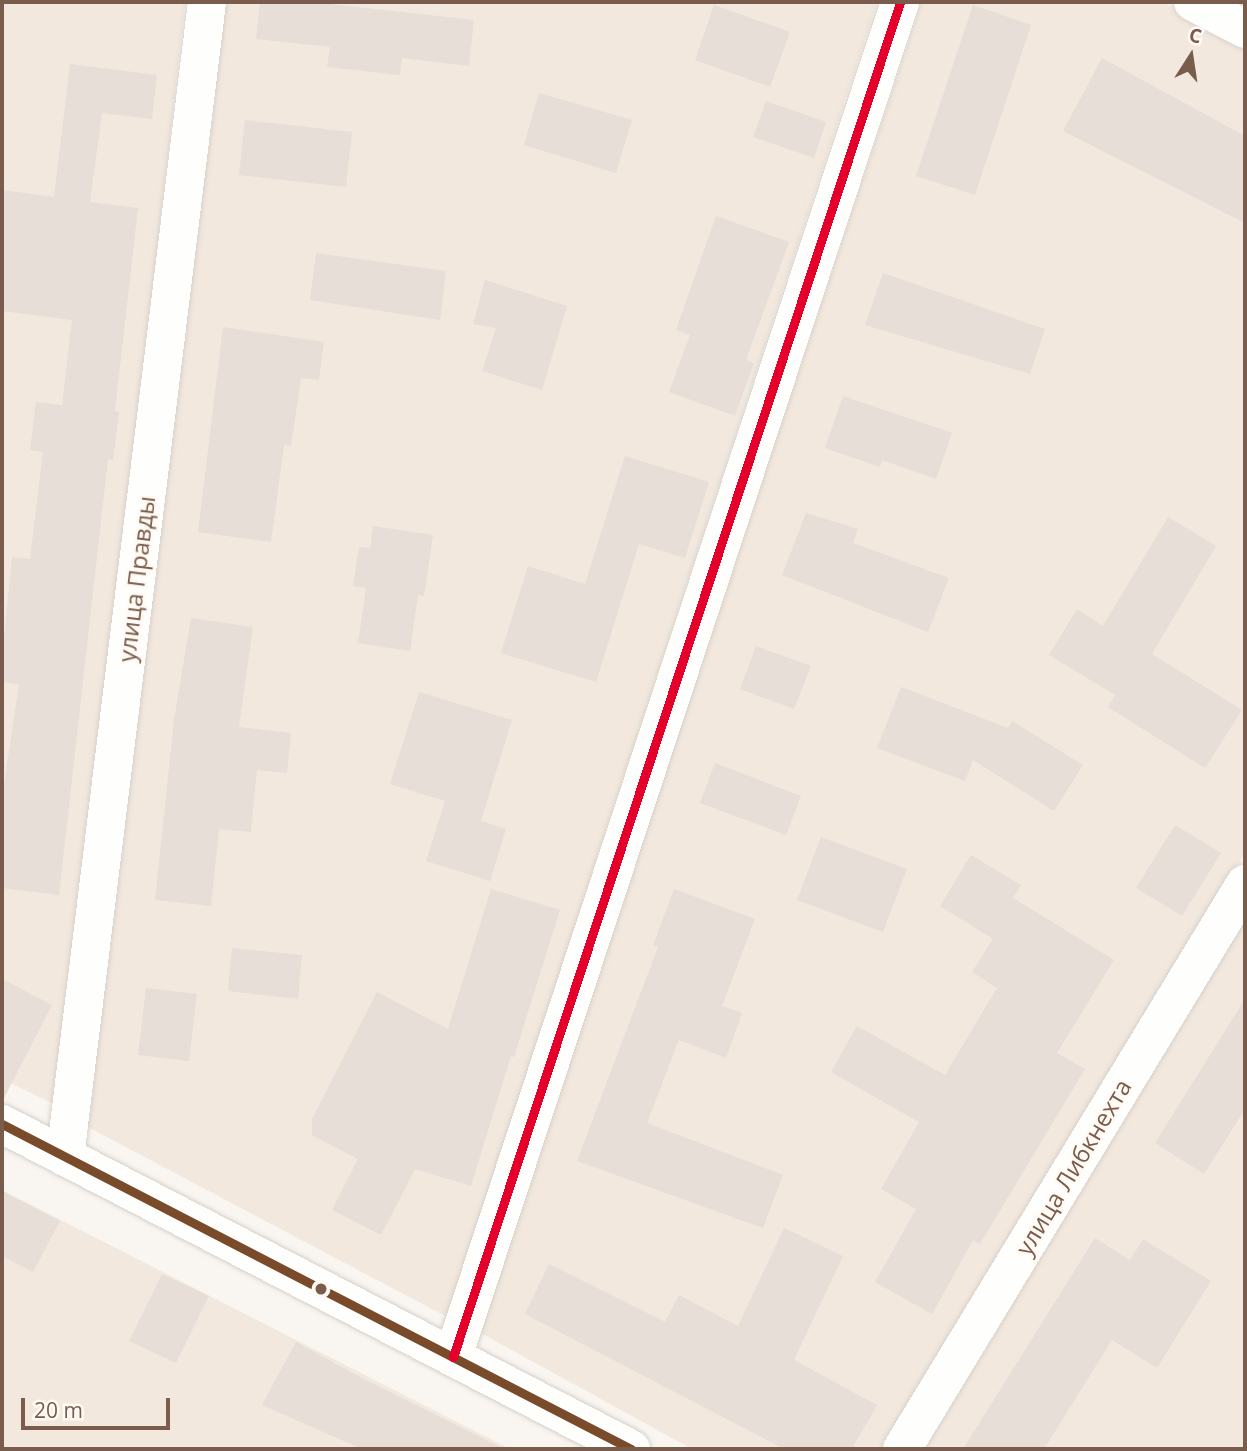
<!DOCTYPE html>
<meta charset="utf-8">
<style>
body{margin:0}
#map{position:relative;width:1247px;height:1451px;overflow:hidden;background:#f9f5f0;font-family:"Open Sans",sans-serif}
div>[style]{position:absolute}
.residential>*{inset:0;background:#f2e8de}
.building>*{inset:0;background:#e6ded7}
.roads{filter:drop-shadow(0 0 2px #d7d1cb) drop-shadow(0 0 2px #d7d1cb)}
.minor>*{height:38px;margin:-19px;padding:0 19px;transform-origin:19px;border-radius:19px;background:#fefefd}
.tertiary>*{height:38px;margin:-19px;padding:0 19px;transform-origin:19px;border-radius:19px;background:#fefefd}
.bus-1>*{height:9px;margin:-4.5px;padding:0 4.5px;transform-origin:4.5px;border-radius:4.5px;background:#7a4b2a}
.bus-2>*{height:9px;margin:-4.5px;padding:0 4.5px;transform-origin:4.5px;border-radius:4.5px;background:#e4002b}
.dots>*{width:19px;height:19px;translate:-50% -50%;box-sizing:border-box;border:4px solid #fffaf3;border-radius:50%}
span{translate:-50% -50%;white-space:nowrap;text-align:center;line-height:1.15;-webkit-text-stroke:5px #fffaf3;paint-order:stroke}
.street-label{font-size:24px;color:#7a5c4d}
.frame{position:absolute;inset:0;border:4px solid #7a5c4d;pointer-events:none}
.north{position:absolute;left:1156px;top:21px;width:70px;height:70px;-webkit-text-stroke:5px #fffaf3;paint-order:stroke;rotate:12deg;font-size:19px;font-weight:700;line-height:28px;text-align:center;color:#7a5c4d}
.north::after{content:'';display:block;margin:auto;width:24px;height:32px;background:#7a5c4d;clip-path:polygon(50% 0,100% 100%,50% 72%,0 100%)}
.scale{position:absolute;left:21px;top:1398px;width:149px;height:32px;box-sizing:border-box;border:4px solid #7a5c4d;border-top:0;padding-left:9px;font-size:21px;line-height:24px;white-space:nowrap;color:#7a5c4d;-webkit-text-stroke:5px #fffaf3;paint-order:stroke}
</style>
<div id="map">
<div class="residential">
<div style="clip-path:polygon(2px 2px,185px 2px,60px 1107px,2px 1079px)"></div>
<div style="clip-path:polygon(211px 2px,877px 2px,447px 1317px,84px 1125px)"></div>
<div style="clip-path:polygon(922px 2px,1163px 2px,1245px 46px,1245px 853px,884px 1449px,692px 1449px,479px 1332px)"></div>
<div style="clip-path:polygon(1245px 921px,1245px 1449px,925px 1449px)"></div>
<div style="clip-path:polygon(2px 1190px,510px 1449px,2px 1449px)"></div>
</div>
<div class="building">
<div style="clip-path:polygon(260px 2px,312px 2px,474px 20px,469px 66px,402px 58px,400px 75px,327px 67px,330px 47px,256px 39px)"></div>
<div style="clip-path:polygon(714px 5px,790px 32px,770px 87px,695px 60px)"></div>
<div style="clip-path:polygon(973px 5px,1031px 25px,975px 195px,916px 176px)"></div>
<div style="clip-path:polygon(1102px 58px,1245px 136px,1245px 223px,1063px 131px)"></div>
<div style="clip-path:polygon(70px 64px,157px 75px,152px 119px,102px 113px,90px 202px,138px 208px,115px 411px,119px 412px,113px 460px,108px 459px,59px 895px,2px 888px,2px 798px,19px 684px,2px 682px,2px 658px,12px 557px,30px 559px,43px 452px,30px 450px,36px 402px,62px 405px,72px 320px,2px 311px,2px 190px,54px 197px)"></div>
<div style="clip-path:polygon(539px 93px,632px 120px,616px 173px,524px 145px)"></div>
<div style="clip-path:polygon(766px 101px,826px 122px,814px 158px,753px 137px)"></div>
<div style="clip-path:polygon(245px 120px,352px 132px,346px 187px,239px 175px)"></div>
<div style="clip-path:polygon(716px 216px,789px 242px,746px 360px,754px 363px,735px 416px,669px 392px,690px 335px,676px 330px)"></div>
<div style="clip-path:polygon(316px 253px,446px 271px,440px 320px,310px 300px)"></div>
<div style="clip-path:polygon(883px 273px,1045px 329px,1030px 374px,865px 325px)"></div>
<div style="clip-path:polygon(485px 280px,567px 306px,542px 390px,482px 371px,496px 328px,473px 324px)"></div>
<div style="clip-path:polygon(223px 327px,324px 342px,319px 380px,301px 378px,291px 446px,284px 445px,271px 542px,198px 532px)"></div>
<div style="clip-path:polygon(843px 396px,952px 433px,936px 479px,882px 460px,880px 467px,825px 448px)"></div>
<div style="clip-path:polygon(625px 456px,709px 482px,685px 558px,639px 544px,596px 682px,501px 653px,528px 566px,585px 584px)"></div>
<div style="clip-path:polygon(806px 513px,858px 529px,853px 543px,949px 578px,928px 632px,782px 575px)"></div>
<div style="clip-path:polygon(1168px 517px,1216px 546px,1152px 654px,1242px 710px,1205px 768px,1108px 707px,1115px 695px,1049px 655px,1077px 609px,1103px 626px)"></div>
<div style="clip-path:polygon(373px 526px,433px 535px,424px 596px,418px 595px,410px 651px,358px 643px,366px 588px,353px 586px,359px 547px,370px 548px)"></div>
<div style="clip-path:polygon(191px 618px,253px 627px,239px 727px,291px 733px,287px 773px,257px 770px,251px 832px,219px 829px,211px 906px,155px 900px,174px 720px)"></div>
<div style="clip-path:polygon(756px 646px,811px 666px,794px 709px,740px 689px)"></div>
<div style="clip-path:polygon(901px 687px,1008px 728px,1012px 721px,1083px 765px,1054px 811px,973px 760px,965px 781px,877px 748px)"></div>
<div style="clip-path:polygon(419px 692px,512px 720px,481px 821px,506px 829px,490px 881px,426px 861px,445px 801px,390px 784px)"></div>
<div style="clip-path:polygon(715px 763px,801px 796px,786px 835px,700px 803px)"></div>
<div style="clip-path:polygon(1175px 825px,1221px 853px,1182px 916px,1136px 888px)"></div>
<div style="clip-path:polygon(821px 837px,907px 869px,883px 932px,797px 900px)"></div>
<div style="clip-path:polygon(971px 855px,1021px 885px,1013px 898px,1114px 960px,1057px 1053px,1085px 1069px,980px 1244px,973px 1240px,932px 1314px,875px 1282px,916px 1209px,881px 1189px,919px 1122px,831px 1072px,857px 1026px,945px 1075px,997px 988px,972px 972px,993px 939px,940px 906px)"></div>
<div style="clip-path:polygon(491px 889px,560px 910px,514px 1057px,511px 1056px,471px 1186px,415px 1169px,381px 1235px,332px 1210px,358px 1159px,312px 1135px,312px 1119px,377px 992px,448px 1029px)"></div>
<div style="clip-path:polygon(674px 889px,755px 919px,722px 1006px,742px 1013px,726px 1058px,679px 1040px,647px 1123px,783px 1175px,763px 1228px,577px 1161px,658px 947px,653px 945px)"></div>
<div style="clip-path:polygon(232px 948px,302px 955px,298px 999px,228px 991px)"></div>
<div style="clip-path:polygon(2px 979px,52px 1005px,2px 1102px)"></div>
<div style="clip-path:polygon(146px 988px,197px 994px,189px 1061px,138px 1055px)"></div>
<div style="clip-path:polygon(1245px 999px,1245px 1109px,1204px 1174px,1155px 1143px)"></div>
<div style="clip-path:polygon(2px 1191px,60px 1221px,33px 1272px,2px 1256px)"></div>
<div style="clip-path:polygon(784px 1228px,843px 1256px,794px 1360px,877px 1405px,852px 1449px,784px 1449px,525px 1314px,549px 1264px,665px 1322px,679px 1295px,738px 1326px)"></div>
<div style="clip-path:polygon(1095px 1238px,1130px 1260px,1143px 1239px,1211px 1281px,1157px 1368px,1112px 1340px,1044px 1449px,963px 1449px)"></div>
<div style="clip-path:polygon(162px 1274px,209px 1296px,176px 1363px,129px 1341px)"></div>
<div style="clip-path:polygon(296px 1342px,358px 1376px,504px 1449px,362px 1449px,262px 1405px)"></div>
</div>
<div class="roads">
<div class="minor">
<div style="left:1193px;top:2px;width:59px;rotate:27.4deg"></div>
<div style="left:65px;top:1157px;width:1164px;rotate:-82.99deg"></div>
<div style="left:453px;top:1357px;width:1427px;rotate:-71.74deg"></div>
<div style="left:902px;top:1449px;width:661px;rotate:-58.74deg"></div>
</div>
<div class="tertiary">
<div style="left:2px;top:1124px;width:708px;rotate:27.33deg"></div>
</div>
</div>
<div class="bus-1">
<div style="left:2px;top:1124px;width:708px;rotate:27.33deg"></div>
</div>
<div class="bus-2">
<div style="left:453px;top:1357px;width:1427px;rotate:-71.74deg"></div>
</div>
<div class="dots">
<div style="left:321px;top:1289px;background:#7a5c4d"></div>
</div>
<div class="street-label">
<span style="left:136px;top:579px;rotate:-83deg">улица Правды</span>
<span style="left:1073px;top:1167px;rotate:-59deg">улица Либкнехта</span>
</div>
<div class="frame"></div>
<div class="north">С</div>
<div class="scale">20 m</div>
</div>
